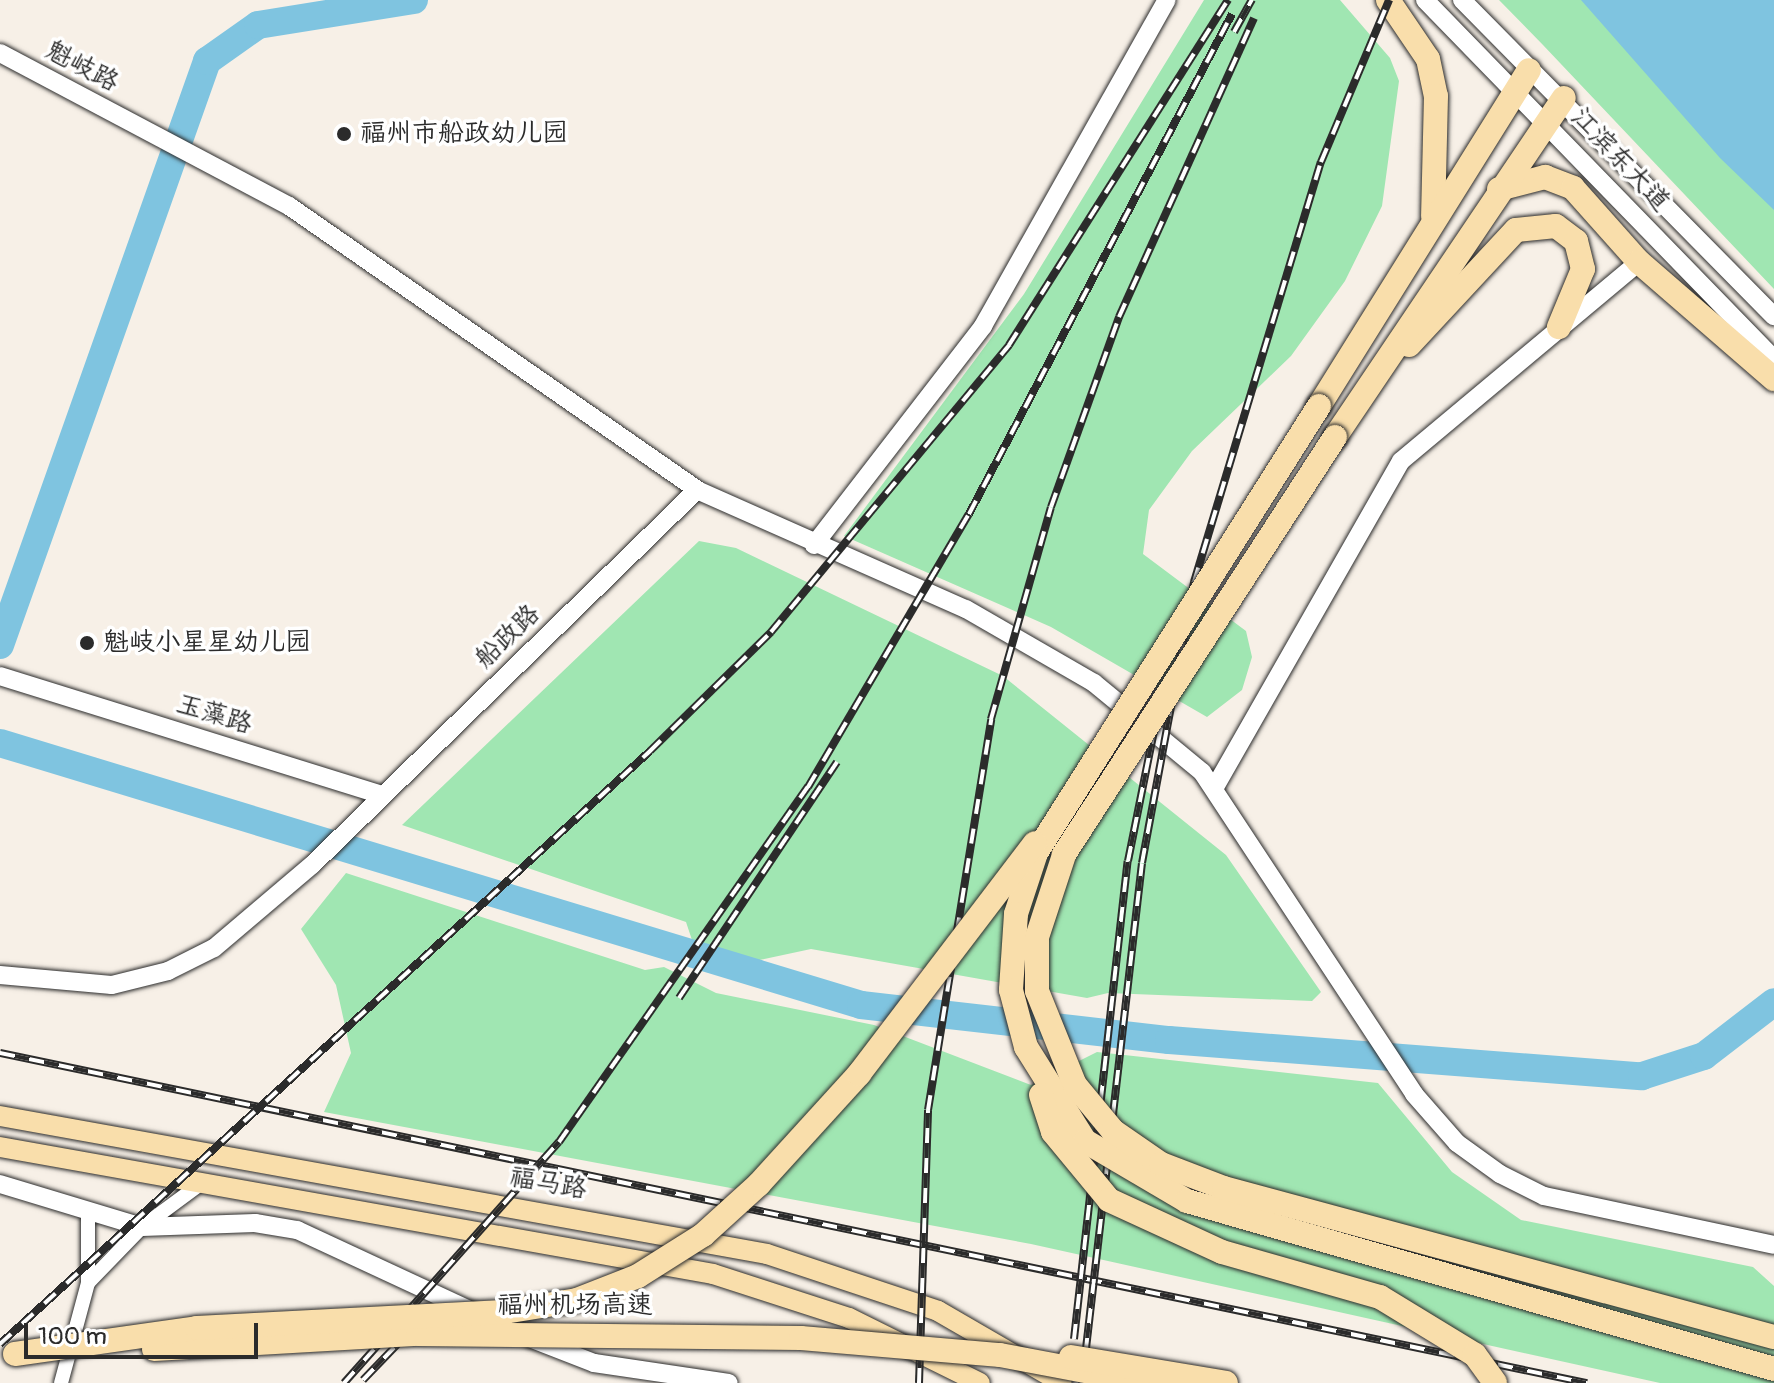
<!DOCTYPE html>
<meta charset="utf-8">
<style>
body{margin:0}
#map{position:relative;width:1774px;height:1383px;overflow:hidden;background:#f7f0e7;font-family:Pangolin,"LXGW WenKai TC",sans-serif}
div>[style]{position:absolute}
.green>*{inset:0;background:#a0e6b2}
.water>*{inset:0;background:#7fc4e0}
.river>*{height:28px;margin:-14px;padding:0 14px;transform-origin:14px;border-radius:14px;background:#7fc4e0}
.roads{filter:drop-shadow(0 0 2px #2b2b2b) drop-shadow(0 0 2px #2b2b2b)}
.street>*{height:14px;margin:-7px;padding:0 7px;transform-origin:7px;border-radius:7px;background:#fff}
.secondary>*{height:18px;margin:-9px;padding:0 9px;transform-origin:9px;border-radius:9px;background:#fff}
.primary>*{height:20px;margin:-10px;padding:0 10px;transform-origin:10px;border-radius:10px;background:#f9deab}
.highway>*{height:24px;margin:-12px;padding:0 12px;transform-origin:12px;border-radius:12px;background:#f9deab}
.rail>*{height:8px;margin-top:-4px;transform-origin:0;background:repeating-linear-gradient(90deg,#fff 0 15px,#2b2b2b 0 30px);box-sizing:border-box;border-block:2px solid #2b2b2b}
.bridges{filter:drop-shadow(0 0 2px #2b2b2b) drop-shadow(0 0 2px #2b2b2b)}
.highway-bridge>*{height:24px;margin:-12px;padding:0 12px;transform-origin:12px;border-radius:12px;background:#f9deab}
.dots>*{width:22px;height:22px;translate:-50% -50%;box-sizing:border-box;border:4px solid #fff;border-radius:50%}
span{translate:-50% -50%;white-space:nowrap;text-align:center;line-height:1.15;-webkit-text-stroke:7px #fff;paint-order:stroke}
.street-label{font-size:26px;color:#2b2b2b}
.poi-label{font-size:26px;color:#2b2b2b}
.left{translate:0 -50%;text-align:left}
.scale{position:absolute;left:24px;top:1323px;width:234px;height:36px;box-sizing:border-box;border:4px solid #2b2b2b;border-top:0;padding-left:10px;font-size:24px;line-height:28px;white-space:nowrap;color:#2b2b2b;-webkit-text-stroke:6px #fff;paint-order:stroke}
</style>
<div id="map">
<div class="green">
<div style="clip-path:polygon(1204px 0,1340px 0,1390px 58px,1399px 81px,1382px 206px,1345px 281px,1291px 356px,1192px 451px,1149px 510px,1143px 554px,1246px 631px,1252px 657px,1242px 690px,1207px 717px,1051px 627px,844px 536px,1024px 294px)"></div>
<div style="clip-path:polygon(1499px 0,1774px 0,1774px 289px,1543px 45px)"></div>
<div style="clip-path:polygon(699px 541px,736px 548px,1003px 676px,1226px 855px,1321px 992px,1312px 1001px,1108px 993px,1087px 998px,811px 949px,755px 961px,692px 940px,686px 922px,402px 825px)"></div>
<div style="clip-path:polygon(346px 873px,645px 970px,664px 967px,716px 993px,874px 1025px,1031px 1085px,1097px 1052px,1378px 1083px,1452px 1172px,1521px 1220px,1753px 1267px,1774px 1286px,1774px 1383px,1660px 1383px,1031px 1244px,324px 1112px,351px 1053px,336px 985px,301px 929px)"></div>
</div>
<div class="water">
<div style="clip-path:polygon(1581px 0,1774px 0,1774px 210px,1720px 158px)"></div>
</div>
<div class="river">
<div style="left:0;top:645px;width:620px;rotate:-70.48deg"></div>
<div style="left:207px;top:61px;width:62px;rotate:-35.2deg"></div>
<div style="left:258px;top:25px;width:158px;rotate:-9.1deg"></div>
<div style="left:0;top:743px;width:900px;rotate:16.92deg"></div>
<div style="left:861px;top:1005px;width:310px;rotate:6.5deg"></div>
<div style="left:1169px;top:1040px;width:474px;rotate:4.4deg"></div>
<div style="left:1642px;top:1076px;width:65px;rotate:-17.9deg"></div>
<div style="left:1704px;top:1056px;width:88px;rotate:-37.6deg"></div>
</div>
<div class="roads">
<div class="street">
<div style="left:88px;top:1283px;width:69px;rotate:-90deg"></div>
<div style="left:61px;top:1383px;width:104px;rotate:-74.9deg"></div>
<div style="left:88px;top:1283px;width:78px;rotate:-46deg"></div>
<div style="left:142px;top:1227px;width:76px;rotate:-36.4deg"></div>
</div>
<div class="secondary">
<div style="left:1425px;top:0;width:501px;rotate:45.81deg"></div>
<div style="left:1462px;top:0;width:444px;rotate:45.4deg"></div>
<div style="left:0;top:53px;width:327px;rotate:27.9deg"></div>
<div style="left:289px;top:206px;width:497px;rotate:34.8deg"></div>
<div style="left:697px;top:490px;width:294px;rotate:23.9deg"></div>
<div style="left:966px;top:609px;width:148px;rotate:30deg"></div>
<div style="left:1094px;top:683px;width:140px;rotate:39.5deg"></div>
<div style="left:1202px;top:772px;width:386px;rotate:56.6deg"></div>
<div style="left:1414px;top:1094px;width:65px;rotate:48.7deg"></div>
<div style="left:1457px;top:1143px;width:53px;rotate:35.8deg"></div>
<div style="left:1500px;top:1174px;width:49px;rotate:26.6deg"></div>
<div style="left:1544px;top:1196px;width:235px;rotate:12deg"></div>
<div style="left:814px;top:545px;width:277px;rotate:-52.3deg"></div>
<div style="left:983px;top:326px;width:374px;rotate:-60.6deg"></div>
<div style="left:0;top:676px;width:399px;rotate:17.3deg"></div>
<div style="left:1215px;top:787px;width:375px;rotate:-60.3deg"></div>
<div style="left:1401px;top:461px;width:310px;rotate:-39.9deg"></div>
<div style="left:0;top:975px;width:112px;rotate:5.1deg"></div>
<div style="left:112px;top:985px;width:58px;rotate:-14deg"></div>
<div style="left:168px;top:971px;width:51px;rotate:-26.6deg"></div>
<div style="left:214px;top:948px;width:128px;rotate:-40.3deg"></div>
<div style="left:312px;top:865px;width:537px;rotate:-44.25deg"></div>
<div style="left:0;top:1184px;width:148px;rotate:16.8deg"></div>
<div style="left:142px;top:1227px;width:113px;rotate:-2deg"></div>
<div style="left:255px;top:1223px;width:43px;rotate:9.5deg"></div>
<div style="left:297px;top:1230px;width:195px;rotate:24.9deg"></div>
<div style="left:530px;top:1338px;width:69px;rotate:21.3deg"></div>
<div style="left:594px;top:1363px;width:136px;rotate:8.4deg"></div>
</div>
<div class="primary">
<div style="left:0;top:1116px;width:779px;rotate:10.2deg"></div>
<div style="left:767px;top:1254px;width:180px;rotate:18.4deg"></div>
<div style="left:938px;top:1311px;width:143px;rotate:30.1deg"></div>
<div style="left:0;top:1147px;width:724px;rotate:10.1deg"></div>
<div style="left:713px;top:1274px;width:143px;rotate:17.9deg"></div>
<div style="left:849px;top:1318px;width:146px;rotate:26.4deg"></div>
</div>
<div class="highway">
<div style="left:1388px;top:0;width:71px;rotate:55.9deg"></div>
<div style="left:1428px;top:59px;width:38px;rotate:78deg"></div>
<div style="left:1436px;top:96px;width:120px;rotate:91.4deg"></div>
<div style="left:1499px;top:189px;width:48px;rotate:-14.6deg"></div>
<div style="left:1545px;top:177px;width:30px;rotate:21deg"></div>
<div style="left:1573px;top:188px;width:99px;rotate:48.3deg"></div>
<div style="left:1639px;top:262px;width:179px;rotate:40.9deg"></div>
<div style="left:1409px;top:345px;width:157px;rotate:-47.1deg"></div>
<div style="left:1516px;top:230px;width:40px;rotate:-5.7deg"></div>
<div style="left:1556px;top:226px;width:25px;rotate:37deg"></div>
<div style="left:1576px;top:241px;width:29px;rotate:76deg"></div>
<div style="left:1583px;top:269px;width:63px;rotate:112.5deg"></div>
<div style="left:1319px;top:406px;width:396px;rotate:-58deg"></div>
<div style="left:1335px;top:437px;width:409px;rotate:-56deg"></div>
</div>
</div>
<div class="rail">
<div style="left:1234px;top:32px;width:37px;rotate:-61deg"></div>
<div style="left:679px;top:998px;width:284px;rotate:-56.2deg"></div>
<div style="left:0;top:1053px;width:1621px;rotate:11.75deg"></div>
<div style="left:1074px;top:1339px;width:481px;rotate:-83.6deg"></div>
<div style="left:1128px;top:861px;width:163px;rotate:-78.7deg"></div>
<div style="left:0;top:1344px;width:880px;rotate:-42.37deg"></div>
<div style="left:650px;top:751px;width:170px;rotate:-44.5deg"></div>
<div style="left:771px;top:632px;width:373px;rotate:-50.3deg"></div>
<div style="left:1009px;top:345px;width:409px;rotate:-57.6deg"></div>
<div style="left:363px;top:1380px;width:76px;rotate:-46.1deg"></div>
<div style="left:344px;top:1383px;width:323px;rotate:-48.3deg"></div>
<div style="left:559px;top:1142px;width:434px;rotate:-55deg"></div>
<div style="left:808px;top:787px;width:317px;rotate:-59.5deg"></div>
<div style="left:969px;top:514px;width:565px;rotate:-62.26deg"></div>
<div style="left:919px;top:1383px;width:273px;rotate:-88.1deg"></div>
<div style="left:928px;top:1110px;width:396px;rotate:-80.8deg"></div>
<div style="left:991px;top:719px;width:220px;rotate:-74.2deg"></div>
<div style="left:1051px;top:507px;width:202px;rotate:-70.3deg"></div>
<div style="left:1119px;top:317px;width:328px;rotate:-65.7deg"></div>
<div style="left:1082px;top:1383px;width:523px;rotate:-83.42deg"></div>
<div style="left:1142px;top:863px;width:286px;rotate:-79.5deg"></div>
<div style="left:1194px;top:582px;width:439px;rotate:-73.2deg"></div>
<div style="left:1321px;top:162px;width:176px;rotate:-67.2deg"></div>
</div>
<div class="bridges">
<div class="highway-bridge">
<div style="left:1319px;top:406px;width:529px;rotate:122.34deg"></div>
<div style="left:1036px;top:853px;width:64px;rotate:108.2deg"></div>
<div style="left:1016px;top:914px;width:76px;rotate:93.8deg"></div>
<div style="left:1011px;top:990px;width:59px;rotate:75.3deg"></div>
<div style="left:1026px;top:1047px;width:111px;rotate:57.9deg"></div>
<div style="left:1085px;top:1141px;width:118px;rotate:30.5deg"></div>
<div style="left:1187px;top:1201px;width:611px;rotate:15.97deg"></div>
<div style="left:1335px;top:437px;width:498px;rotate:123deg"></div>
<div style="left:1064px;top:855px;width:86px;rotate:108.2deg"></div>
<div style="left:1037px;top:937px;width:54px;rotate:90deg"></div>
<div style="left:1037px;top:991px;width:101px;rotate:68deg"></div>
<div style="left:1075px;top:1085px;width:60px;rotate:50.4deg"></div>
<div style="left:1113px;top:1131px;width:58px;rotate:34.5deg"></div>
<div style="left:1161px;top:1164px;width:67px;rotate:20.9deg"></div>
<div style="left:1224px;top:1188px;width:570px;rotate:15.16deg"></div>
<div style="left:1041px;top:1095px;width:39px;rotate:72deg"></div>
<div style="left:1053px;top:1132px;width:88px;rotate:50.5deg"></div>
<div style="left:1109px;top:1200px;width:124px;rotate:24.7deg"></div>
<div style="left:1222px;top:1252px;width:164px;rotate:15.9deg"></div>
<div style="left:1380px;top:1297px;width:111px;rotate:31.4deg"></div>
<div style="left:1475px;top:1355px;width:34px;rotate:54deg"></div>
<div style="left:154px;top:1349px;width:264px;rotate:-3.3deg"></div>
<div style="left:418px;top:1334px;width:383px;rotate:0.6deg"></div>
<div style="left:801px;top:1338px;width:200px;rotate:4.9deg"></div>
<div style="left:1000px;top:1355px;width:151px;rotate:10.7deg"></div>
<div style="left:15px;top:1354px;width:184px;rotate:-8.1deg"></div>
<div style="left:197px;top:1328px;width:307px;rotate:-3deg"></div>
<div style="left:504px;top:1312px;width:74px;rotate:-9.3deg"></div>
<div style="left:577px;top:1300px;width:66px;rotate:-21.5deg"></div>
<div style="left:638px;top:1276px;width:77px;rotate:-32.2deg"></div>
<div style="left:703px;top:1235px;width:76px;rotate:-42.3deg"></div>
<div style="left:759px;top:1184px;width:149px;rotate:-47.7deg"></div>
<div style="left:859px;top:1074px;width:290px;rotate:-52.7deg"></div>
<div style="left:1071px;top:1357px;width:157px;rotate:9.5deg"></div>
</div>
</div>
<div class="dots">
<div style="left:344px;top:134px;background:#2b2b2b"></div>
<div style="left:87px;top:643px;background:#2b2b2b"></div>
</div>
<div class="street-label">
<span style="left:82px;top:67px;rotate:28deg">魁岐路</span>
<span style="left:1620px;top:160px;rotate:47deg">江滨东大道</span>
<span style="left:508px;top:637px;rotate:-44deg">船政路</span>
<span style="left:214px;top:715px;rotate:17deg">玉藻路</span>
<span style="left:548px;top:1184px;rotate:10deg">福马路</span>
<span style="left:575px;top:1306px">福州机场高速</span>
</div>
<div class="poi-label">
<span class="left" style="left:360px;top:134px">福州市船政幼儿园</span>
<span class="left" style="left:103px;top:643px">魁岐小星星幼儿园</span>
</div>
<div class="scale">100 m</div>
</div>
